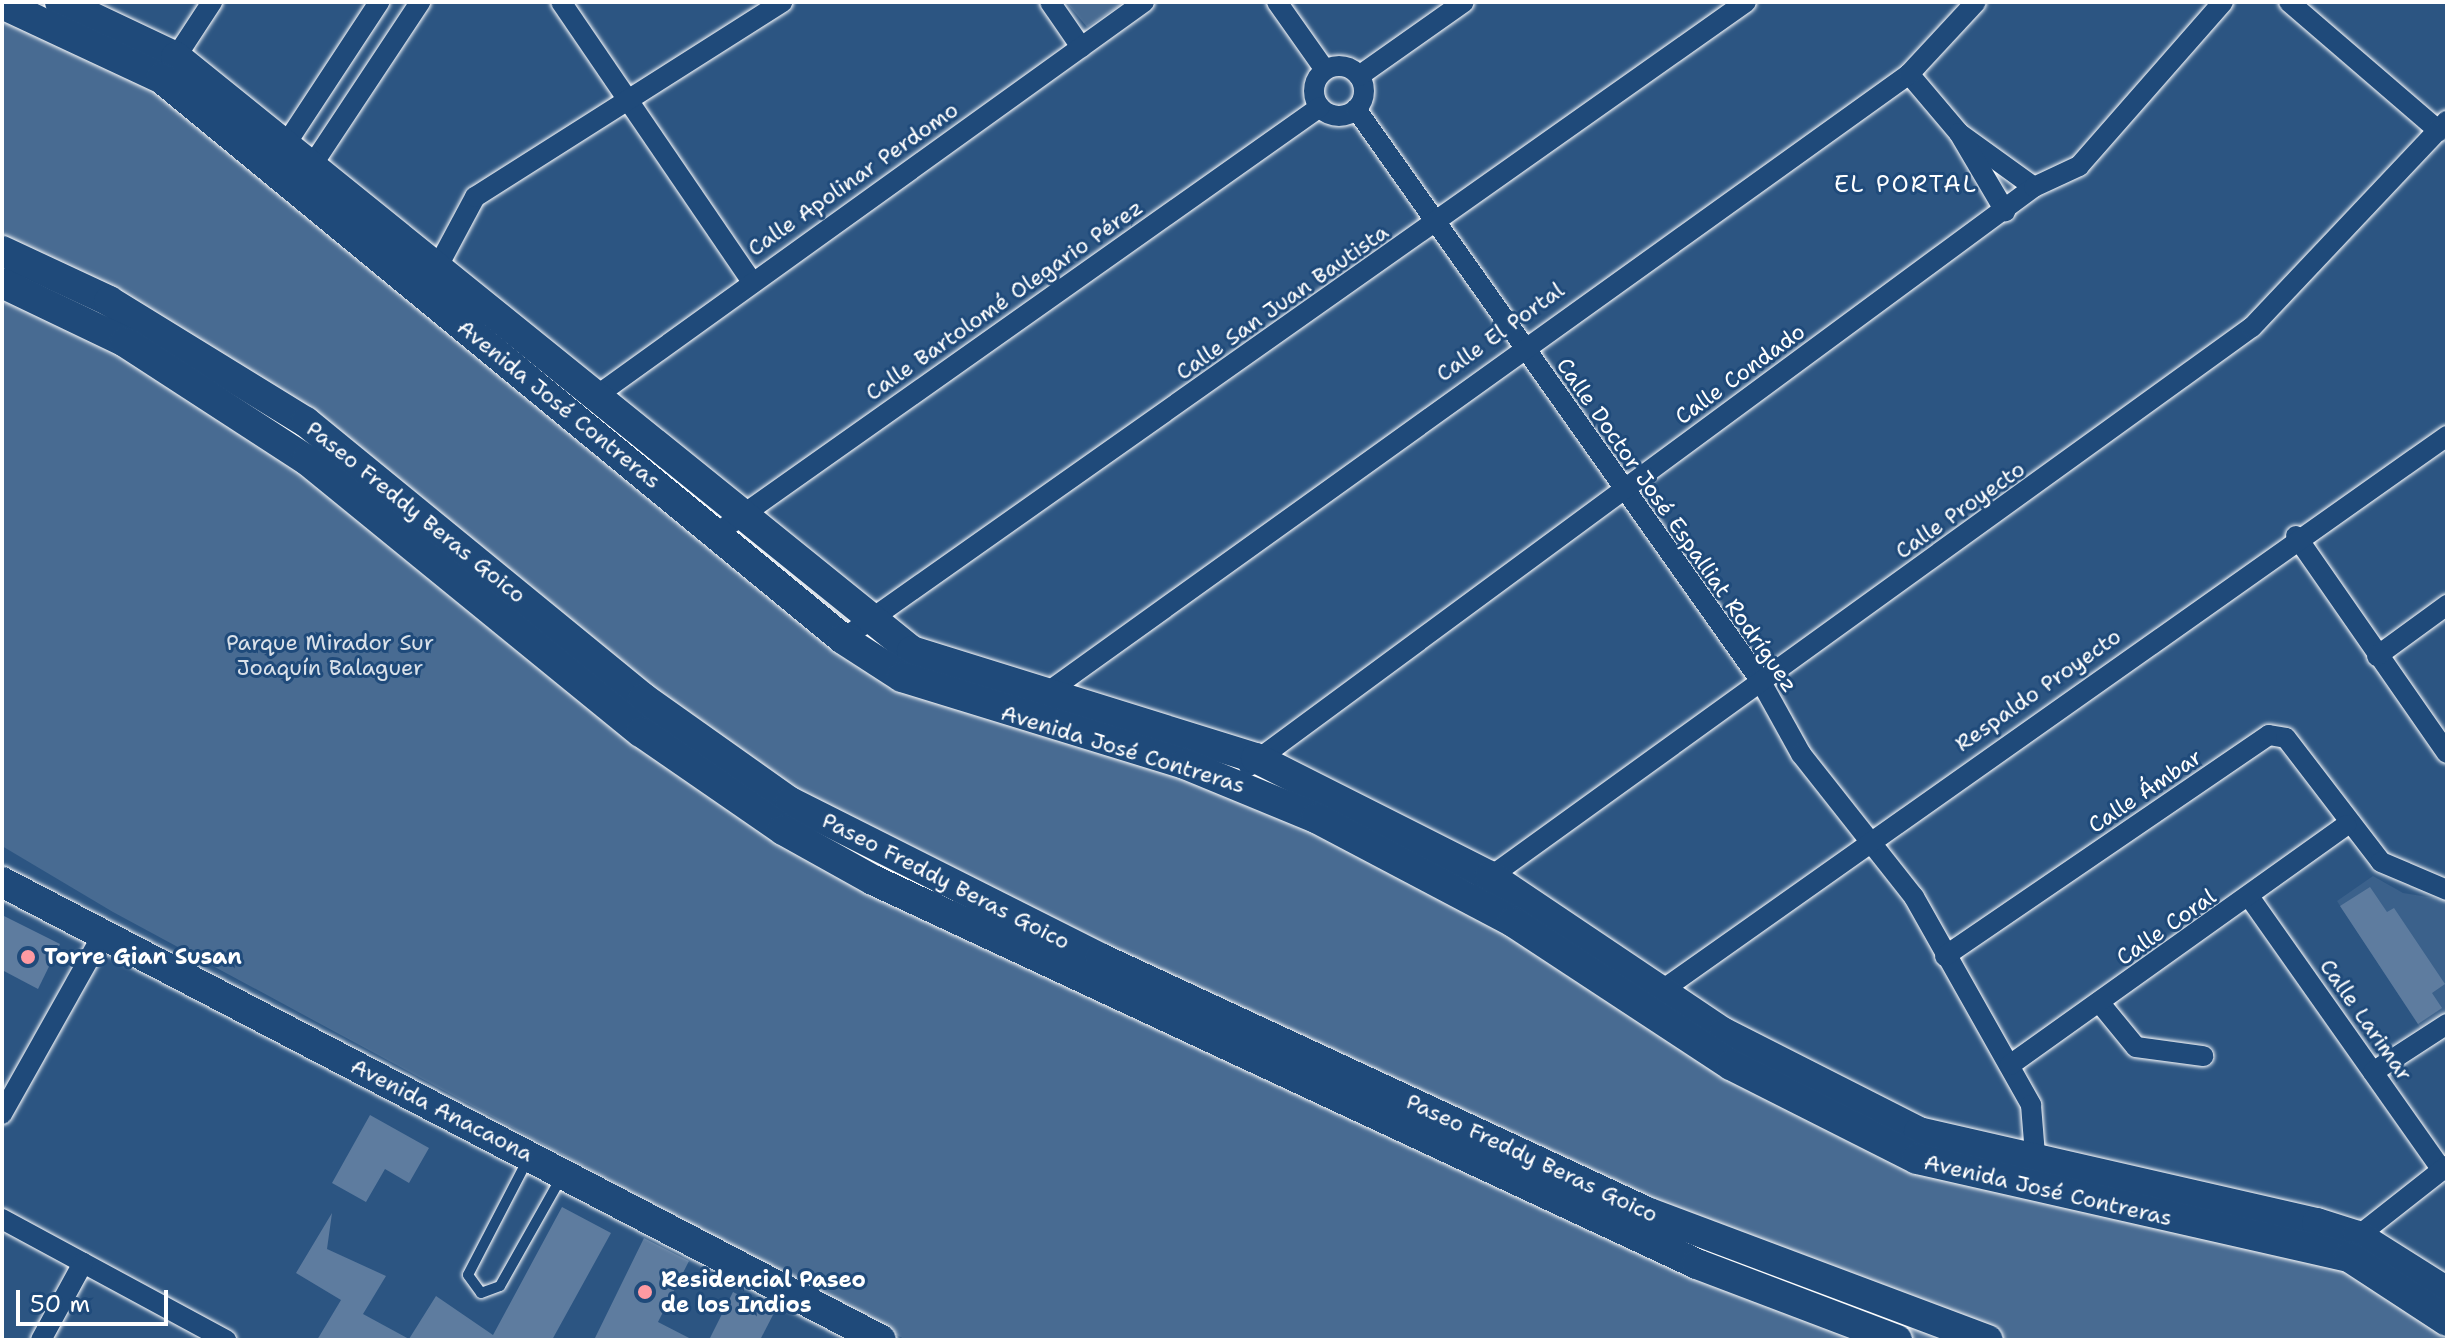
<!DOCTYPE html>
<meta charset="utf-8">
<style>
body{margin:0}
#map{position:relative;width:2449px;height:1342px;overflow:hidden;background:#2c5582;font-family:"Shantell Sans",sans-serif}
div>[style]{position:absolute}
.built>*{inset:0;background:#3b618b}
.green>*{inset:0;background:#486b92}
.building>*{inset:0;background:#5e7c9f}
.roads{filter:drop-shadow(0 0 2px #fff) drop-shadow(0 0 2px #fff)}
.lane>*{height:10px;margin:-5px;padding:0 5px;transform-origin:5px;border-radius:5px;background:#1f4a7a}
.street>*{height:20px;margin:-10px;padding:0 10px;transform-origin:10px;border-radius:10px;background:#1f4a7a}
.street>.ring{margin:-10px;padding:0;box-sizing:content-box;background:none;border:20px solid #1f4a7a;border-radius:50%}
.secondary>*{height:30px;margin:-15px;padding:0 15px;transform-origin:15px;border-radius:15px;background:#1f4a7a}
.dots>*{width:22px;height:22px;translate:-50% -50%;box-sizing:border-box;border:4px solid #1f4a7a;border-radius:50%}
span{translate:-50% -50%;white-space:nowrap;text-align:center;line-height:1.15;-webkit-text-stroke:6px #1f4a7a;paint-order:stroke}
.street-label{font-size:22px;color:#fff}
.park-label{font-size:22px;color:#dae1e9}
.poi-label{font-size:22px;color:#fff;font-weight:700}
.left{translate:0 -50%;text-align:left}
.neighbourhood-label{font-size:24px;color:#fff;letter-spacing:2px}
.frame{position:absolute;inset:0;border:4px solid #fff;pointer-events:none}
.scale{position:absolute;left:16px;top:1290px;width:152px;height:36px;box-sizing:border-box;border:4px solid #fff;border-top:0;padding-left:10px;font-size:24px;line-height:28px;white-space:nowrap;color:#fff;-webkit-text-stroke:6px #1f4a7a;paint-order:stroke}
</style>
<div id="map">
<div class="built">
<div style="clip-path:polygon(2373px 876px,2403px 893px,2447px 900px,2447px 1016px,2423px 1032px,2337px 901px)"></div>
</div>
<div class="green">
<div style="clip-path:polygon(1066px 2px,1125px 2px,1087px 27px)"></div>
<div style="clip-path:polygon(2px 15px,156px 87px,851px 657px,1218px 786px,1443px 895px,1603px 995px,2229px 1242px,2351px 1273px,2447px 1333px,2447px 1340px,906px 1340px,113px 912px,2px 846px)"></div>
</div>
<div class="building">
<div style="clip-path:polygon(2370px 887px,2387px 912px,2394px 908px,2445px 984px,2432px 993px,2442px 1008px,2418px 1024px,2340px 906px)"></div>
<div style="clip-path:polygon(2px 915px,60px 944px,38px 989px,2px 970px)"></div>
<div style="clip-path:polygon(370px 1115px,429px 1148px,409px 1183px,385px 1169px,366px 1202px,332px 1183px)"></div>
<div style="clip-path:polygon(562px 1207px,611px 1233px,552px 1340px,317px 1340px,341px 1300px,296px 1273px,332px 1213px,327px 1249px,386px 1276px,363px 1314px,409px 1339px,436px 1296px,493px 1335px)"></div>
<div style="clip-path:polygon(644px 1238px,689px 1261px,658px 1322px,693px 1340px,594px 1340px)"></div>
<div style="clip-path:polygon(733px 1292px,774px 1313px,760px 1340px,709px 1340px)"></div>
</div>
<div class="roads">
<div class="lane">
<div style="left:527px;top:1161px;width:128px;rotate:117.4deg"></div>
<div style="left:468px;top:1275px;width:22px;rotate:54deg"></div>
<div style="left:481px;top:1293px;width:20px;rotate:-20deg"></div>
<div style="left:500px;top:1286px;width:126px;rotate:-60.6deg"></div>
</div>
<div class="street">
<div style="left:561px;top:2px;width:338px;rotate:55.7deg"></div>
<div style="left:1050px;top:2px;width:55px;rotate:55.4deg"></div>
<div style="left:1277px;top:2px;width:83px;rotate:54.8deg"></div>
<div style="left:2289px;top:2px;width:198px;rotate:40.7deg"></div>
<div style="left:176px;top:57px;width:66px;rotate:-56.8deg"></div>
<div class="ring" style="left:1314px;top:66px;width:30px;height:30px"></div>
<div style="left:1909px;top:74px;width:77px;rotate:49.7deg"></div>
<div style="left:1959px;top:133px;width:92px;rotate:35.8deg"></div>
<div style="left:1359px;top:76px;width:128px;rotate:-35.2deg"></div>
<div style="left:1356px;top:109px;width:699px;rotate:54.72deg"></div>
<div style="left:1760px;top:680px;width:85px;rotate:61deg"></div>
<div style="left:1801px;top:754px;width:182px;rotate:51.7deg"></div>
<div style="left:1914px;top:897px;width:239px;rotate:60.6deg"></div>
<div style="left:2031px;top:1105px;width:62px;rotate:85.4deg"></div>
<div style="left:1959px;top:133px;width:91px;rotate:59.5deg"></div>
<div style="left:280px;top:153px;width:181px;rotate:-56.7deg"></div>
<div style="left:305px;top:176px;width:209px;rotate:-56.5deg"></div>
<div style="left:436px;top:270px;width:83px;rotate:-61.9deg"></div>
<div style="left:475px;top:197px;width:364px;rotate:-32.4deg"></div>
<div style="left:592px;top:399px;width:680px;rotate:-35.72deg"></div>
<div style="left:717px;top:533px;width:738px;rotate:-35.24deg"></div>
<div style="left:2296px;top:536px;width:264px;rotate:55.2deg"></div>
<div style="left:843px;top:639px;width:1105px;rotate:-35.2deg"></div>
<div style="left:2377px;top:656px;width:87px;rotate:-36.1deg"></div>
<div style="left:1045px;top:694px;width:1063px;rotate:-35.66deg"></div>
<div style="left:1909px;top:74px;width:98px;rotate:-47.1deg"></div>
<div style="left:1249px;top:766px;width:975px;rotate:-36.41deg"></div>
<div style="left:2034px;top:187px;width:50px;rotate:-25deg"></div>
<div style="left:2079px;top:166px;width:218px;rotate:-48.7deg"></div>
<div style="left:1483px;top:882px;width:948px;rotate:-35.82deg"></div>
<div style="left:2252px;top:327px;width:284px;rotate:-46.6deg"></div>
<div style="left:2250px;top:898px;width:333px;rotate:54.8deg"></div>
<div style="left:1945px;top:956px;width:392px;rotate:-34.3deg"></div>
<div style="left:2269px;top:735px;width:17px;rotate:10deg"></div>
<div style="left:2286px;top:738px;width:156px;rotate:52.5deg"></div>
<div style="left:2381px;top:862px;width:72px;rotate:23deg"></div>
<div style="left:1661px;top:991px;width:962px;rotate:-35.23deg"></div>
<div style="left:2099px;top:1002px;width:58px;rotate:50.6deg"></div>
<div style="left:2136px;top:1047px;width:68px;rotate:7.7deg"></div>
<div style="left:2010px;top:1065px;width:413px;rotate:-35.5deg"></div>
<div style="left:2373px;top:1072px;width:88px;rotate:-33deg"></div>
<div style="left:2px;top:1114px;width:204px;rotate:-60.7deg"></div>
<div style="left:2px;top:1219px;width:255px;rotate:28.4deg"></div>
<div style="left:2358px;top:1236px;width:113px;rotate:-38.2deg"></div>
<div style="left:41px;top:1340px;width:88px;rotate:-61.4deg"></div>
</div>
<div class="secondary">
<div style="left:60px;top:2px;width:128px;rotate:25.4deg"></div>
<div style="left:176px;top:57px;width:946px;rotate:38.91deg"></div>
<div style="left:912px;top:651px;width:360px;rotate:17.3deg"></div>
<div style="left:1256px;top:758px;width:262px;rotate:26.8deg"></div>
<div style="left:1490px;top:876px;width:282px;rotate:33.9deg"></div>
<div style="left:1724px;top:1033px;width:219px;rotate:26.9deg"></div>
<div style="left:1919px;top:1132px;width:408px;rotate:12.9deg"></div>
<div style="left:2317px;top:1223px;width:43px;rotate:17.6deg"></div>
<div style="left:2358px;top:1236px;width:105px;rotate:32.2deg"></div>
<div style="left:2px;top:4px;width:175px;rotate:25deg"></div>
<div style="left:161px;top:78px;width:883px;rotate:39.44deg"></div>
<div style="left:843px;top:639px;width:70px;rotate:32.8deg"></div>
<div style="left:902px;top:677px;width:296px;rotate:17.1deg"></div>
<div style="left:1185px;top:764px;width:142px;rotate:22.4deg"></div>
<div style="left:1316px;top:818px;width:223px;rotate:27.8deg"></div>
<div style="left:1513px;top:922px;width:261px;rotate:33.3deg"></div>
<div style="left:1731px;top:1065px;width:208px;rotate:26.8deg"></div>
<div style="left:1917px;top:1159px;width:443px;rotate:12.8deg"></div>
<div style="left:2349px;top:1257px;width:117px;rotate:33.1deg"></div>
<div style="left:2px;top:251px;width:118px;rotate:25deg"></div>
<div style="left:109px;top:301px;width:231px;rotate:31.6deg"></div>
<div style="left:306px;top:422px;width:436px;rotate:39.3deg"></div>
<div style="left:643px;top:698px;width:180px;rotate:35.3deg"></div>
<div style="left:790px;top:802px;width:347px;rotate:26.7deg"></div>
<div style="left:1100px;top:958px;width:603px;rotate:24.91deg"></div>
<div style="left:1647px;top:1212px;width:364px;rotate:20.6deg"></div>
<div style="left:2px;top:283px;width:136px;rotate:25.6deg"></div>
<div style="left:125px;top:342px;width:217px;rotate:33deg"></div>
<div style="left:307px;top:460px;width:431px;rotate:39.2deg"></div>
<div style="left:641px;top:732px;width:173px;rotate:34.6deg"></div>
<div style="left:783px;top:830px;width:103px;rotate:29.1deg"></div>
<div style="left:873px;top:880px;width:909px;rotate:24.99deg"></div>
<div style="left:1697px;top:1264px;width:214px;rotate:20.8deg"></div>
<div style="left:2px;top:882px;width:991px;rotate:27.52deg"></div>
</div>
</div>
<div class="dots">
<div style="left:28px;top:957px;background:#ff9aa2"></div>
<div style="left:645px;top:1292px;background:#ff9aa2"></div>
</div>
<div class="street-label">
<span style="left:853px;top:179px;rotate:-35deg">Calle Apolinar Perdomo</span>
<span style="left:1004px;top:300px;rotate:-35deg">Calle Bartolomé Olegario Pérez</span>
<span style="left:1282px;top:302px;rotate:-35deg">Calle San Juan Bautista</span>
<span style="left:1500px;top:332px;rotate:-36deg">Calle El Portal</span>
<span style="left:1740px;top:374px;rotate:-36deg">Calle Condado</span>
<span style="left:559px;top:404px;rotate:39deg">Avenida José Contreras</span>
<span style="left:1960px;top:510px;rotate:-35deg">Calle Proyecto</span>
<span style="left:416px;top:512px;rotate:39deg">Paseo Freddy Beras Goico</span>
<span style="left:1677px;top:525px;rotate:55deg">Calle Doctor José Espalliat Rodríguez</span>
<span style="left:2038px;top:690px;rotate:-35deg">Respaldo Proyecto</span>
<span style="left:1123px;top:749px;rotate:17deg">Avenida José Contreras</span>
<span style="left:2145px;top:791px;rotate:-34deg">Calle Ámbar</span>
<span style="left:946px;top:881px;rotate:27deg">Paseo Freddy Beras Goico</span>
<span style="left:2166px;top:927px;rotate:-35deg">Calle Coral</span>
<span style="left:2366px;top:1020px;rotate:55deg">Calle Larimar</span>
<span style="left:442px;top:1110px;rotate:27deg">Avenida Anacaona</span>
<span style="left:1532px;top:1158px;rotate:25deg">Paseo Freddy Beras Goico</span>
<span style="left:2048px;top:1190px;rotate:13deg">Avenida José Contreras</span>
</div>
<div class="park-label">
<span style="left:330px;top:655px">Parque Mirador Sur<br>Joaquín Balaguer</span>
</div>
<div class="poi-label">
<span class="left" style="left:44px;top:957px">Torre Gian Susan</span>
<span class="left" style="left:661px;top:1292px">Residencial Paseo<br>de los Indios</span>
</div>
<div class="neighbourhood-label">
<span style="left:1906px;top:185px">EL PORTAL</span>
</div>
<div class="frame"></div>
<div class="scale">50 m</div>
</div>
